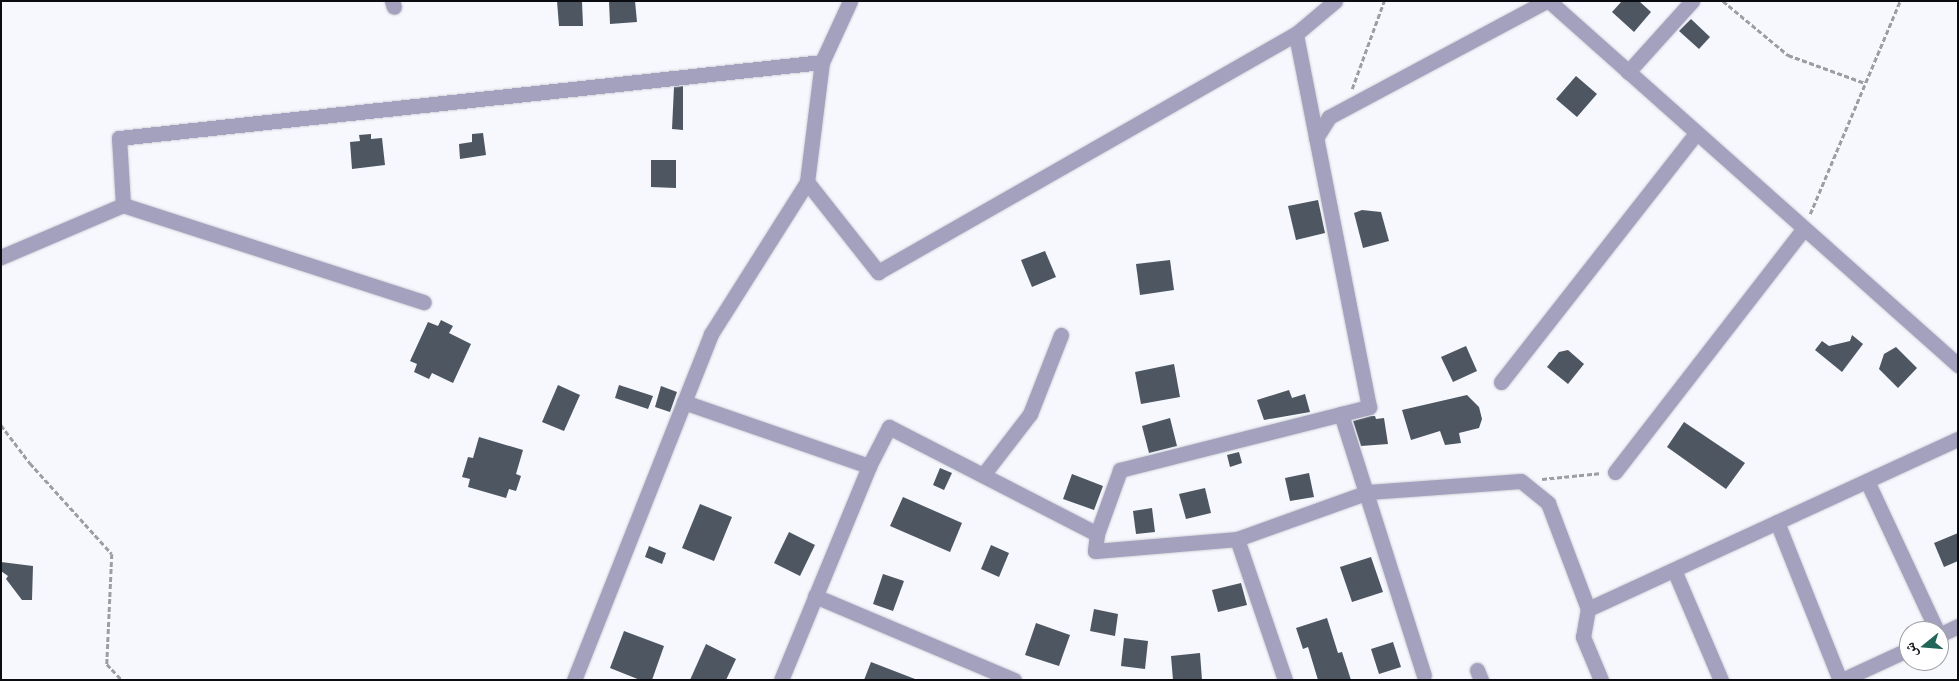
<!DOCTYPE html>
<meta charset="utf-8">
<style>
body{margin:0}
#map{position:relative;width:1959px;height:681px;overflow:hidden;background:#f6f8fe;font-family:Cabin,"Noto Naskh Arabic",sans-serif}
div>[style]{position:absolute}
.building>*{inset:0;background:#4d5661}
.path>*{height:2.5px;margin-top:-1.25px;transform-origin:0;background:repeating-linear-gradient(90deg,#9c9ea4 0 5px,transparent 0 7.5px)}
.roads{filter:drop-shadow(0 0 1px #d0d2d8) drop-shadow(0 0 1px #d0d2d8)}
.minor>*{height:15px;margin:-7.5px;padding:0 7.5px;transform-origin:7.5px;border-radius:7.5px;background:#a3a1bd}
span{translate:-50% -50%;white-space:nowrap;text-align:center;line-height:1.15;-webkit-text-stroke:5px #fff;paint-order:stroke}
.frame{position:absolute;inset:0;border:2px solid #0a0c11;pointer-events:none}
.north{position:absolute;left:1899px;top:621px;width:50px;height:50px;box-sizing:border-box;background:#fff;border:1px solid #9d9ea0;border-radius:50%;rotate:253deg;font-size:14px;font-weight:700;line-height:20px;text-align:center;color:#0a0c11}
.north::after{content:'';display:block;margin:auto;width:18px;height:22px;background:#206659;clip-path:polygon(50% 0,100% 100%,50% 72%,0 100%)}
</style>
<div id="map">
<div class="building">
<div style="clip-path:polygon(557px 1px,582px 1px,583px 26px,559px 26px)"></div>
<div style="clip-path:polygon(609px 1px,635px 1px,637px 22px,610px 24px)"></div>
<div style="clip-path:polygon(1622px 1px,1639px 1px,1651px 12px,1634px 32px,1612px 12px)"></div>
<div style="clip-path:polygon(1691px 19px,1710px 37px,1699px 49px,1679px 31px)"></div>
<div style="clip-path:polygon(1576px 76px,1597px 94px,1577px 117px,1556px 99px)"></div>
<div style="clip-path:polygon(683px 86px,683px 130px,672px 129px,674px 87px)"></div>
<div style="clip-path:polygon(483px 133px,486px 155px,460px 159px,459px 144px,472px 142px,472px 134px)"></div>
<div style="clip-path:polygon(371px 134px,371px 139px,382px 138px,385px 165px,352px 169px,350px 142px,360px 141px,359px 135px)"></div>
<div style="clip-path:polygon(651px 160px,676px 160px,676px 188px,651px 187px)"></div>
<div style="clip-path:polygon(1318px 200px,1325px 233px,1296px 240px,1288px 206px)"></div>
<div style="clip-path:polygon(1362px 210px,1381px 212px,1389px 241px,1363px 248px,1354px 213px)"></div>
<div style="clip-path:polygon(1045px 251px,1056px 277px,1032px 287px,1021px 260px)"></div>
<div style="clip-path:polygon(1170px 260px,1174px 290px,1140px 295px,1136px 264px)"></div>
<div style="clip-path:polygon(441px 320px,453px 326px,449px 333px,471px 344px,453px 383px,432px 373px,429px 379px,414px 372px,417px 364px,410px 361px,428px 322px,438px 326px)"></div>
<div style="clip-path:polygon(1852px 335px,1863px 344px,1842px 372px,1815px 350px,1822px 341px,1829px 346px,1850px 341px)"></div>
<div style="clip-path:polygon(1466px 346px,1477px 371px,1453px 382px,1441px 357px)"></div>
<div style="clip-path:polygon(1896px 347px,1917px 368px,1898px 388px,1879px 369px,1884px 354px)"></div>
<div style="clip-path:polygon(1568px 350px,1584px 364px,1568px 384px,1547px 367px,1559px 352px)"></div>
<div style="clip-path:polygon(1174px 364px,1180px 397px,1141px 404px,1135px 372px)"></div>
<div style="clip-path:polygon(558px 385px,580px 395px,564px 431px,542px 422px)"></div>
<div style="clip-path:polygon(619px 385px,653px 396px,648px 409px,615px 398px)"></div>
<div style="clip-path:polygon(661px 386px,677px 392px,670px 412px,655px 407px)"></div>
<div style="clip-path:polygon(1289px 390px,1292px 398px,1305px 394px,1310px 412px,1264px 420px,1257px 400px)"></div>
<div style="clip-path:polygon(1467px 395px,1479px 407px,1482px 419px,1479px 428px,1459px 433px,1461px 443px,1445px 445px,1440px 431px,1411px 440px,1402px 410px)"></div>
<div style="clip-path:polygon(1371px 416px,1375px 416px,1376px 419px,1384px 418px,1388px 444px,1361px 446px,1353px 421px)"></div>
<div style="clip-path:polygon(1170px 418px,1177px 446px,1149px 453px,1142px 426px)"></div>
<div style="clip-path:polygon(1684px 422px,1745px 463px,1726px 489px,1667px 447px)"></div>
<div style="clip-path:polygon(479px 437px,523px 450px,516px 474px,521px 476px,516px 491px,509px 489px,506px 498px,468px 487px,470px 479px,462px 477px,468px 457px,473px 458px)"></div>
<div style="clip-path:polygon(1239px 452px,1242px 463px,1230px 467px,1227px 455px)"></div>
<div style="clip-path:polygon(940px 468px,952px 473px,944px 490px,933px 485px)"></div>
<div style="clip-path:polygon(1309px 473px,1314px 497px,1290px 501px,1285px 478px)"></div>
<div style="clip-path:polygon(1072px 474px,1103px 486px,1094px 510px,1063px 499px)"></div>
<div style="clip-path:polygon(1205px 488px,1211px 513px,1186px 519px,1179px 494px)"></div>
<div style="clip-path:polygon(903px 497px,962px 523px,950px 552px,890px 526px)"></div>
<div style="clip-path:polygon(700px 504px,732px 517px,714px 561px,682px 548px)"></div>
<div style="clip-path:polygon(1152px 508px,1155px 532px,1136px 534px,1133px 511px)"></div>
<div style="clip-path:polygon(789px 532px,815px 545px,800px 576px,774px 563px)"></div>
<div style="clip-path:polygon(1958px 533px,1958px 561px,1944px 567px,1934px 543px)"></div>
<div style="clip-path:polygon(991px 545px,1009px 553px,999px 577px,981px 569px)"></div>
<div style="clip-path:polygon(649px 546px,666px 553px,662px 564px,645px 557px)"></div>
<div style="clip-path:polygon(1371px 557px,1383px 592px,1352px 602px,1340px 567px)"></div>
<div style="clip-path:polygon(1px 562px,33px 566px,32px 600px,22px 600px,6px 579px,8px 576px,1px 571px)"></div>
<div style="clip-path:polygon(883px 574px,904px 581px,893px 611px,873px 604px)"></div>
<div style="clip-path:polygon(1241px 583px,1247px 605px,1218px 612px,1212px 590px)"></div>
<div style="clip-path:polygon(1094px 609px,1118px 614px,1115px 636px,1090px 631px)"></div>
<div style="clip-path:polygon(1327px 618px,1338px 653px,1342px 652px,1351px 680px,1318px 680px,1308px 647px,1303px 649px,1296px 628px)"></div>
<div style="clip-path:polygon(1036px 623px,1070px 635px,1059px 666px,1025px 655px)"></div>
<div style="clip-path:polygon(624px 631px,664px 646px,652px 680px,640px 680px,610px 668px)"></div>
<div style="clip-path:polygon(1124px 638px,1148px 641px,1145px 669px,1121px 666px)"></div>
<div style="clip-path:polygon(1393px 642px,1401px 667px,1379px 674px,1371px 649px)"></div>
<div style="clip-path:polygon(706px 644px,736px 659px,726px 680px,690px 680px)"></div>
<div style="clip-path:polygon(1200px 653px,1202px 680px,1173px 680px,1171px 656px)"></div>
<div style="clip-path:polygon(871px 662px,915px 679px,915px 680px,864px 680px)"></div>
</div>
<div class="path">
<div style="left:1723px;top:1px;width:85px;rotate:39.7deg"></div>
<div style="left:1788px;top:55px;width:82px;rotate:20deg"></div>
<div style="left:1352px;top:89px;width:94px;rotate:-70deg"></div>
<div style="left:1810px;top:214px;width:231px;rotate:-67.1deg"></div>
<div style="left:1px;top:425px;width:48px;rotate:52.7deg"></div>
<div style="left:30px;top:463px;width:122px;rotate:48deg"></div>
<div style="left:112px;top:554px;width:110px;rotate:92.6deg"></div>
<div style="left:107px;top:664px;width:22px;rotate:47deg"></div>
<div style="left:1542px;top:479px;width:60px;rotate:-5.7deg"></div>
</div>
<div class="roads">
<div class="minor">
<div style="left:392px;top:1px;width:6px;rotate:72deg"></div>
<div style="left:1549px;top:1px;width:548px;rotate:41.67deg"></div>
<div style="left:1628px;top:72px;width:96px;rotate:-48deg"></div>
<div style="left:1316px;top:138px;width:25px;rotate:-58deg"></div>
<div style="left:1329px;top:117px;width:246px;rotate:-28.1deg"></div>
<div style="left:807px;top:182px;width:115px;rotate:51.7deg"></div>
<div style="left:878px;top:272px;width:481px;rotate:-29.7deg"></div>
<div style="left:1296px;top:34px;width:51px;rotate:-40.2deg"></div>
<div style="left:123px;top:205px;width:316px;rotate:17.9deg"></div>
<div style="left:1px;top:257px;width:133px;rotate:-23.1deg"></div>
<div style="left:123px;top:205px;width:67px;rotate:-93.4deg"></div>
<div style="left:119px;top:138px;width:707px;rotate:-6.17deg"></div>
<div style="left:1501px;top:382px;width:316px;rotate:-51.9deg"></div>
<div style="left:684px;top:402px;width:196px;rotate:19.1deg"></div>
<div style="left:1341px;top:414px;width:274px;rotate:72.4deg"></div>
<div style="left:1615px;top:472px;width:306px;rotate:-52.2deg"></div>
<div style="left:983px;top:475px;width:77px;rotate:-52.4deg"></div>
<div style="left:1030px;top:414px;width:85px;rotate:-68.6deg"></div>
<div style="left:1867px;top:481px;width:166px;rotate:65deg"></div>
<div style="left:1777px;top:522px;width:170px;rotate:68.3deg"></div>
<div style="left:1097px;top:534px;width:68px;rotate:-70.2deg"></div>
<div style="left:1120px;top:470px;width:257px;rotate:-14.2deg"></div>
<div style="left:1369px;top:407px;width:380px;rotate:-101.1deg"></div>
<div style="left:1237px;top:539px;width:149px;rotate:71.2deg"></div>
<div style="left:1674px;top:570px;width:120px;rotate:66.9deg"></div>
<div style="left:815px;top:596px;width:216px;rotate:22.9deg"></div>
<div style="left:1939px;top:635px;width:21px;rotate:-25deg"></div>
<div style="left:1477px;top:670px;width:11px;rotate:68deg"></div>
<div style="left:574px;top:680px;width:372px;rotate:-68.4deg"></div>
<div style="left:711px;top:334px;width:180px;rotate:-57.7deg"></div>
<div style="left:807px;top:182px;width:121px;rotate:-82.9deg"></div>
<div style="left:822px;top:62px;width:67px;rotate:-65.3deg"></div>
<div style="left:781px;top:680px;width:231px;rotate:-67.6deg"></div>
<div style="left:869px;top:466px;width:44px;rotate:-62.9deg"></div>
<div style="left:889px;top:427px;width:234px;rotate:27.2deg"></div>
<div style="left:1097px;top:534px;width:17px;rotate:97deg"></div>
<div style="left:1095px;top:551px;width:143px;rotate:-4.8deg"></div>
<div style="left:1237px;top:539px;width:139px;rotate:-19.7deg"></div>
<div style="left:1368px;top:492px;width:153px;rotate:-4.1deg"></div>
<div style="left:1521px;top:481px;width:35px;rotate:39deg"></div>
<div style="left:1548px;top:503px;width:113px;rotate:69.3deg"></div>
<div style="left:1601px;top:680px;width:47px;rotate:-112.7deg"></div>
<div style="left:1583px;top:637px;width:28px;rotate:-80deg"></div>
<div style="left:1588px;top:609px;width:407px;rotate:-24.7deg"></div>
<div style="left:1842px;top:680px;width:74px;rotate:-24.8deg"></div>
</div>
</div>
<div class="frame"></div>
<div class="north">ش</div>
</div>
